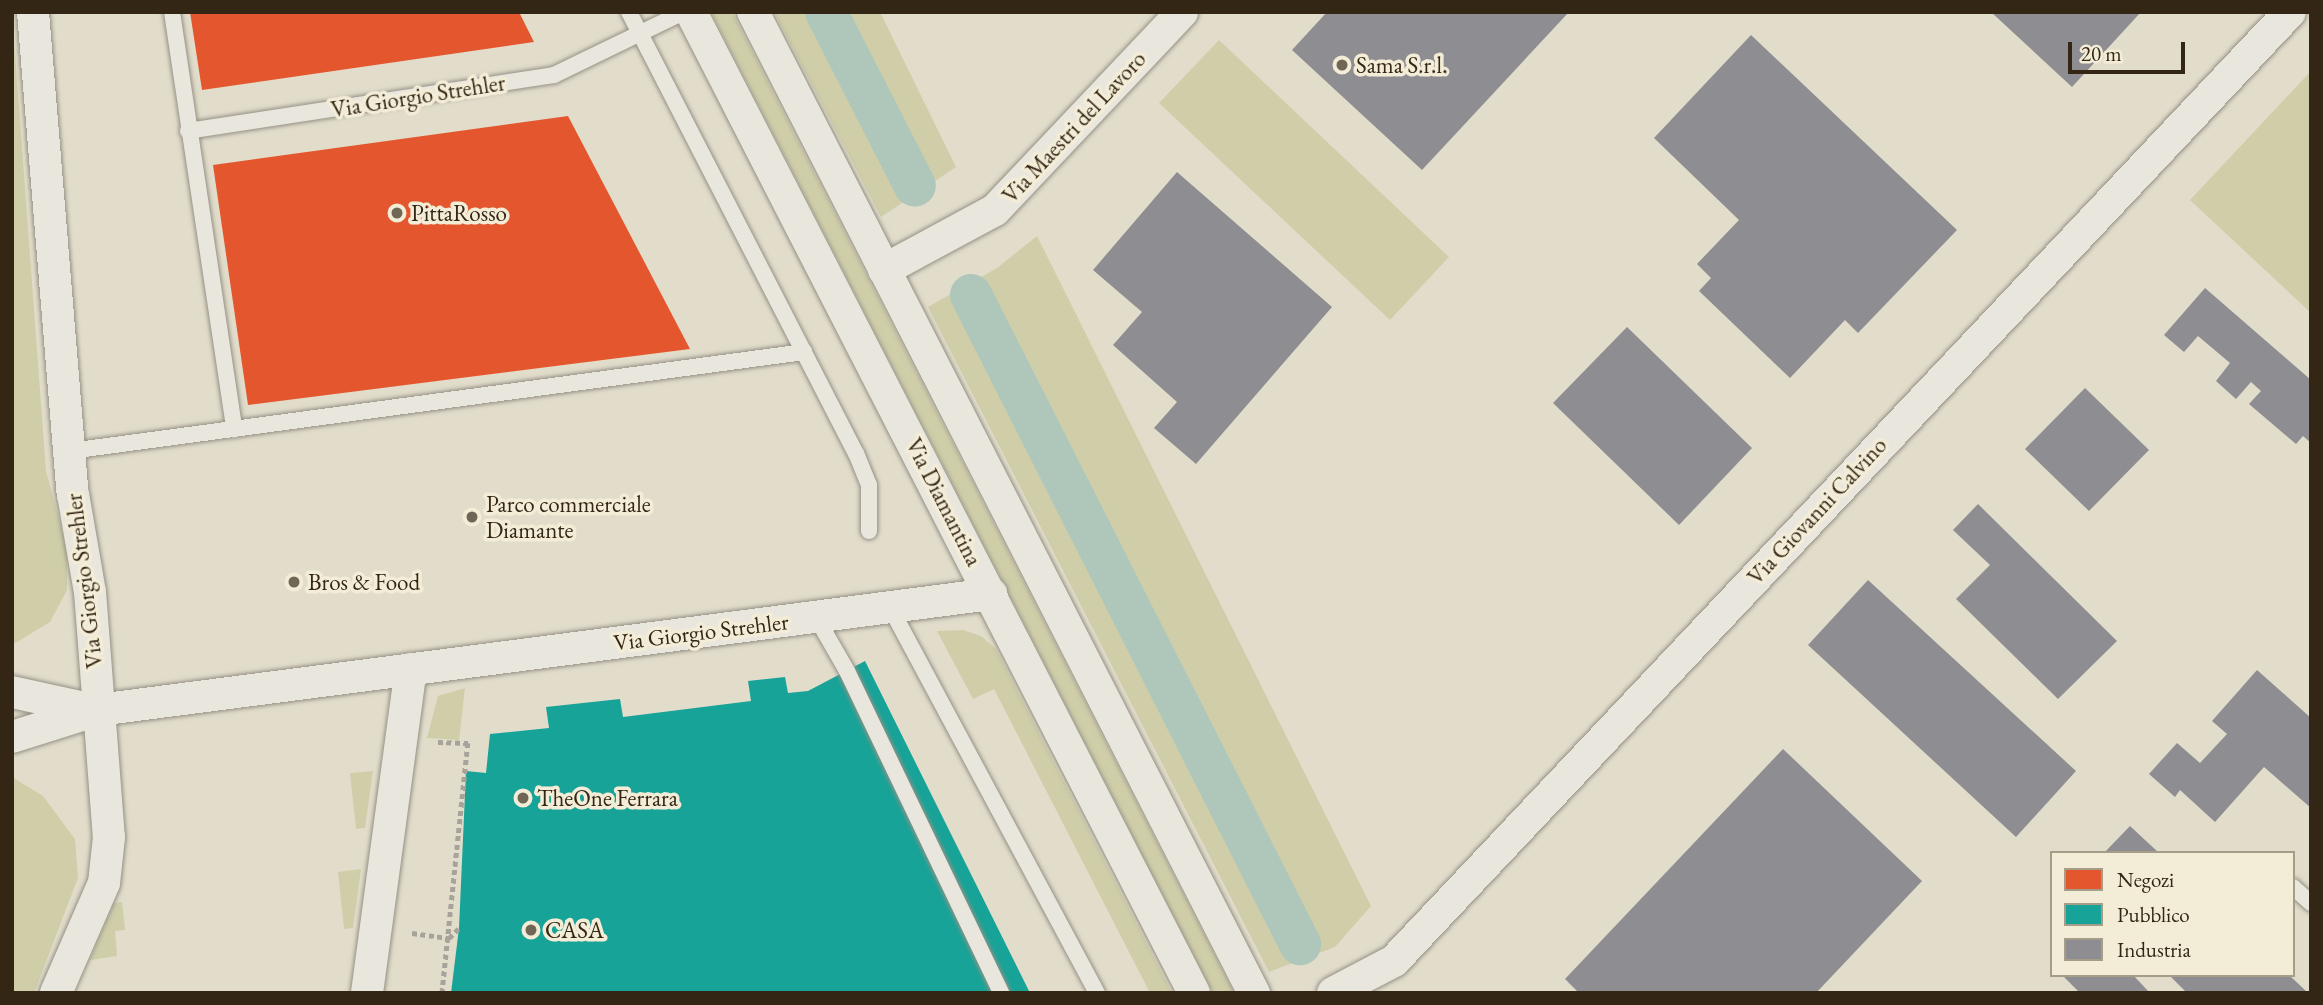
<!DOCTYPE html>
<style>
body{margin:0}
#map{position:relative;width:2323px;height:1005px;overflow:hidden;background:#e2ddcb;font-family:"EB Garamond",serif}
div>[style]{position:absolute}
.green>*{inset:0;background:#cfcea9}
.shops>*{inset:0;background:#e4572e}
.public>*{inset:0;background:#17a398}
.industry>*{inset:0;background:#8d8d92}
.canal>*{height:42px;margin:-21px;padding:0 21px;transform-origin:21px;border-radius:21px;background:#afc7ba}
.path>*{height:4.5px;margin-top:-2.25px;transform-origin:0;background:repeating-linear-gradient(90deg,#a7a39b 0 5px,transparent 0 8.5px)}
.roads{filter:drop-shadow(0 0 2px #959185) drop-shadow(0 0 2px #959185)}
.service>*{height:16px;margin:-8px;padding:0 8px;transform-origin:8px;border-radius:8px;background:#e9e6dd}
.minor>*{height:32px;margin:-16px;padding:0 16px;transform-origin:16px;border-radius:16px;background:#e9e6dd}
.dots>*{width:19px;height:19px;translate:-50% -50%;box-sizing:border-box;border:4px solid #f3ecd7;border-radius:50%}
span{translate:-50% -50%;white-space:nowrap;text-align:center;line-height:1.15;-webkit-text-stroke:7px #f3ecd7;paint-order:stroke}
.poi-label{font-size:23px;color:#332615}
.left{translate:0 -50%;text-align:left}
.street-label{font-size:23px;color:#332615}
.frame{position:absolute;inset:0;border:14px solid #332615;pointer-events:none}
.legend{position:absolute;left:2050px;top:851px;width:245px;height:126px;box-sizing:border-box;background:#f3ecd7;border:2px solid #a69d89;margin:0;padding:9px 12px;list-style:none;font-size:21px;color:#332615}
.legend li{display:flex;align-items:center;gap:14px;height:35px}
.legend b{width:35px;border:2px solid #a69d89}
.scale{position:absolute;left:2068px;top:42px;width:117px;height:32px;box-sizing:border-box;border:4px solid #332615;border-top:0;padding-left:9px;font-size:21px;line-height:24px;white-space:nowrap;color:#332615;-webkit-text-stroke:5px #f3ecd7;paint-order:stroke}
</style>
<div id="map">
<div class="green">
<div style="clip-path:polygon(711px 12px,732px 12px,1234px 993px,1213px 993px)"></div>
<div style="clip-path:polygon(774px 12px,880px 12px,956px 167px,881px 217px)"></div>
<div style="clip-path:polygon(12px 13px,46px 471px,67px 549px,67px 590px,50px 622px,12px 645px)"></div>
<div style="clip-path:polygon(1219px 40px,1449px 257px,1390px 320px,1159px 103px)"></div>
<div style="clip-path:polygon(2311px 71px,2311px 313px,2190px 200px)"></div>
<div style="clip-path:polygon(1037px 236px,1371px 906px,1335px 947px,1269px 972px,928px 307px,997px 268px)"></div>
<div style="clip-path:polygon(963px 630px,981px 636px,996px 649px,1172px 993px,1150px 993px,994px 689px,973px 699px,937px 631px)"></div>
<div style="clip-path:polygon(465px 688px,459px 740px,427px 738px,438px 696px)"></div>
<div style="clip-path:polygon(373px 771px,365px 828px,356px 829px,350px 773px)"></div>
<div style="clip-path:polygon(12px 777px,43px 796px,75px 839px,78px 878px,34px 993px,12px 993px)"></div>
<div style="clip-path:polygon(361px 869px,353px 928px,344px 929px,338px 872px)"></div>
<div style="clip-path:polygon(122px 902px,125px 930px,115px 931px,117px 956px,90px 960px,114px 903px)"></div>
</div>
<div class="shops">
<div style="clip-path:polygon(190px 12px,519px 12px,534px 42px,202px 90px)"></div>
<div style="clip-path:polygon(568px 116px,690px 349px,248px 405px,213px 165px)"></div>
</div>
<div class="public">
<div style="clip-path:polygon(865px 661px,1030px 993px,451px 993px,459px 928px,466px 771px,486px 773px,490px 734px,549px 728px,546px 707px,620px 699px,623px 717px,751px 701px,748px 681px,785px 677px,788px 693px,808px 691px)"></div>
</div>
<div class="industry">
<div style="clip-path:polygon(1327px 12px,1569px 12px,1422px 170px,1292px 50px)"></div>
<div style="clip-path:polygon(1991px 12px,2141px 12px,2072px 87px)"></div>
<div style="clip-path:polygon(1751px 35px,1957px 230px,1858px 333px,1845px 320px,1790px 378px,1699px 291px,1711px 278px,1697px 264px,1739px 220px,1654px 138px)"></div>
<div style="clip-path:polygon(1177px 172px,1332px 307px,1196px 464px,1154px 428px,1177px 402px,1113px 345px,1142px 312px,1093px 270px)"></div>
<div style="clip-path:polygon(2205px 288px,2311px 380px,2311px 443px,2303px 436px,2296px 444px,2249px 404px,2261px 391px,2251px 382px,2236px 399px,2216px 381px,2230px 363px,2198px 336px,2184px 352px,2164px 335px)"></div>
<div style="clip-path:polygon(1627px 327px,1752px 448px,1679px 525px,1553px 403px)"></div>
<div style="clip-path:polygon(2085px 388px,2149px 450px,2089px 511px,2025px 449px)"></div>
<div style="clip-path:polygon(1978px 504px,2117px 641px,2058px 699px,1956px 599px,1990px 565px,1953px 530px)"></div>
<div style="clip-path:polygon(1868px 580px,2076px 771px,2016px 837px,1808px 645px)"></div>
<div style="clip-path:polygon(2257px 670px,2311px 718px,2311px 808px,2264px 767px,2215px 822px,2180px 790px,2175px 797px,2149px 774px,2177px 743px,2200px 763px,2227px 734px,2212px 721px)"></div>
<div style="clip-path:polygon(1783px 749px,1922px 881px,1816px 993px,1579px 993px,1565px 979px)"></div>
<div style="clip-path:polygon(2130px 826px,2159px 853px,2104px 853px)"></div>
<div style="clip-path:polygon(2062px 975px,2133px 975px,2150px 993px,2080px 993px)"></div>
<div style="clip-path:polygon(2169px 975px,2289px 975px,2306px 991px,2187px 993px)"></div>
</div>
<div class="canal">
<div style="left:826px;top:12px;width:195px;rotate:62.9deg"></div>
<div style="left:971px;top:295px;width:728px;rotate:63.12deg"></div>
</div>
<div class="path">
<div style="left:438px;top:742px;width:30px;rotate:2deg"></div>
<div style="left:468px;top:743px;width:251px;rotate:95.9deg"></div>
<div style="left:412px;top:933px;width:37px;rotate:8deg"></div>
<div style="left:449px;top:938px;width:14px;rotate:-45deg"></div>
</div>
<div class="roads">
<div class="service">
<div style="left:172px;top:12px;width:422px;rotate:81.5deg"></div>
<div style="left:629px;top:12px;width:496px;rotate:62.8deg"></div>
<div style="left:856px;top:453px;width:35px;rotate:68deg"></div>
<div style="left:869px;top:485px;width:46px;rotate:90deg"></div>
<div style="left:188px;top:131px;width:370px;rotate:-8.7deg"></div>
<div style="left:554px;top:75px;width:144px;rotate:-25.9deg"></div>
<div style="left:70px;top:451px;width:741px;rotate:-7.68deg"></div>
<div style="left:890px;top:607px;width:438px;rotate:61.8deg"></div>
<div style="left:816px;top:617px;width:62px;rotate:60.1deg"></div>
<div style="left:847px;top:671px;width:357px;rotate:64.4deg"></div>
<div style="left:2293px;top:887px;width:24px;rotate:42deg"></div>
</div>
<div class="minor">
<div style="left:33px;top:12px;width:484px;rotate:85.3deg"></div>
<div style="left:73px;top:494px;width:99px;rotate:80.2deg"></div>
<div style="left:90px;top:592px;width:246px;rotate:85.6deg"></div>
<div style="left:109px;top:837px;width:46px;rotate:96.2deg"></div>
<div style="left:104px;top:883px;width:120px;rotate:113.6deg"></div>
<div style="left:691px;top:12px;width:1102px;rotate:62.85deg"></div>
<div style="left:753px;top:12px;width:1102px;rotate:62.95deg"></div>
<div style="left:884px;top:270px;width:126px;rotate:-28.4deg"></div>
<div style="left:995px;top:210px;width:272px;rotate:-46.6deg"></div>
<div style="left:12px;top:692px;width:83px;rotate:12.5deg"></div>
<div style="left:12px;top:737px;width:90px;rotate:-17.4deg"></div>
<div style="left:98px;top:710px;width:901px;rotate:-7.4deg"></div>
<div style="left:367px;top:993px;width:327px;rotate:-82.3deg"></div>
<div style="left:1333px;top:993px;width:69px;rotate:-27.7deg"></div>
<div style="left:1394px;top:961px;width:1305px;rotate:-46.65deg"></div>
</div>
</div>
<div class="dots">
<div style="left:1342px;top:65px;background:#706655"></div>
<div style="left:397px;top:213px;background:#706655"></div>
<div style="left:472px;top:517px;background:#706655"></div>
<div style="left:294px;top:582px;background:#706655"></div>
<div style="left:523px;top:798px;background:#706655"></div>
<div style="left:531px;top:930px;background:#706655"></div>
</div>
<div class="poi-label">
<span class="left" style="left:1356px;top:65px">Sama S.r.l.</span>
<span class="left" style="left:411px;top:213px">PittaRosso</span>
<span class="left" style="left:486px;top:517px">Parco commerciale<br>Diamante</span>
<span class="left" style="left:308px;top:582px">Bros &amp; Food</span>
<span class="left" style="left:537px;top:798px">TheOne Ferrara</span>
<span class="left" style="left:545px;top:930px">CASA</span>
</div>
<div class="street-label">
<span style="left:418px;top:96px;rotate:-9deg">Via Giorgio Strehler</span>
<span style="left:1074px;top:127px;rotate:-47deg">Via Maestri del Lavoro</span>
<span style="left:944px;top:502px;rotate:63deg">Via Diamantina</span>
<span style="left:1817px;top:511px;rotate:-47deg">Via Giovanni Calvino</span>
<span style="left:84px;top:581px;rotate:-97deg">Via Giorgio Strehler</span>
<span style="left:701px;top:632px;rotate:-7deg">Via Giorgio Strehler</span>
</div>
<div class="frame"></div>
<ul class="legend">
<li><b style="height:19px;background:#e4572e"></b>Negozi</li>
<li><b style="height:19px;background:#17a398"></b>Pubblico</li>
<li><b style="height:19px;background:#8d8d92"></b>Industria</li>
</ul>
<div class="scale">20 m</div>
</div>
